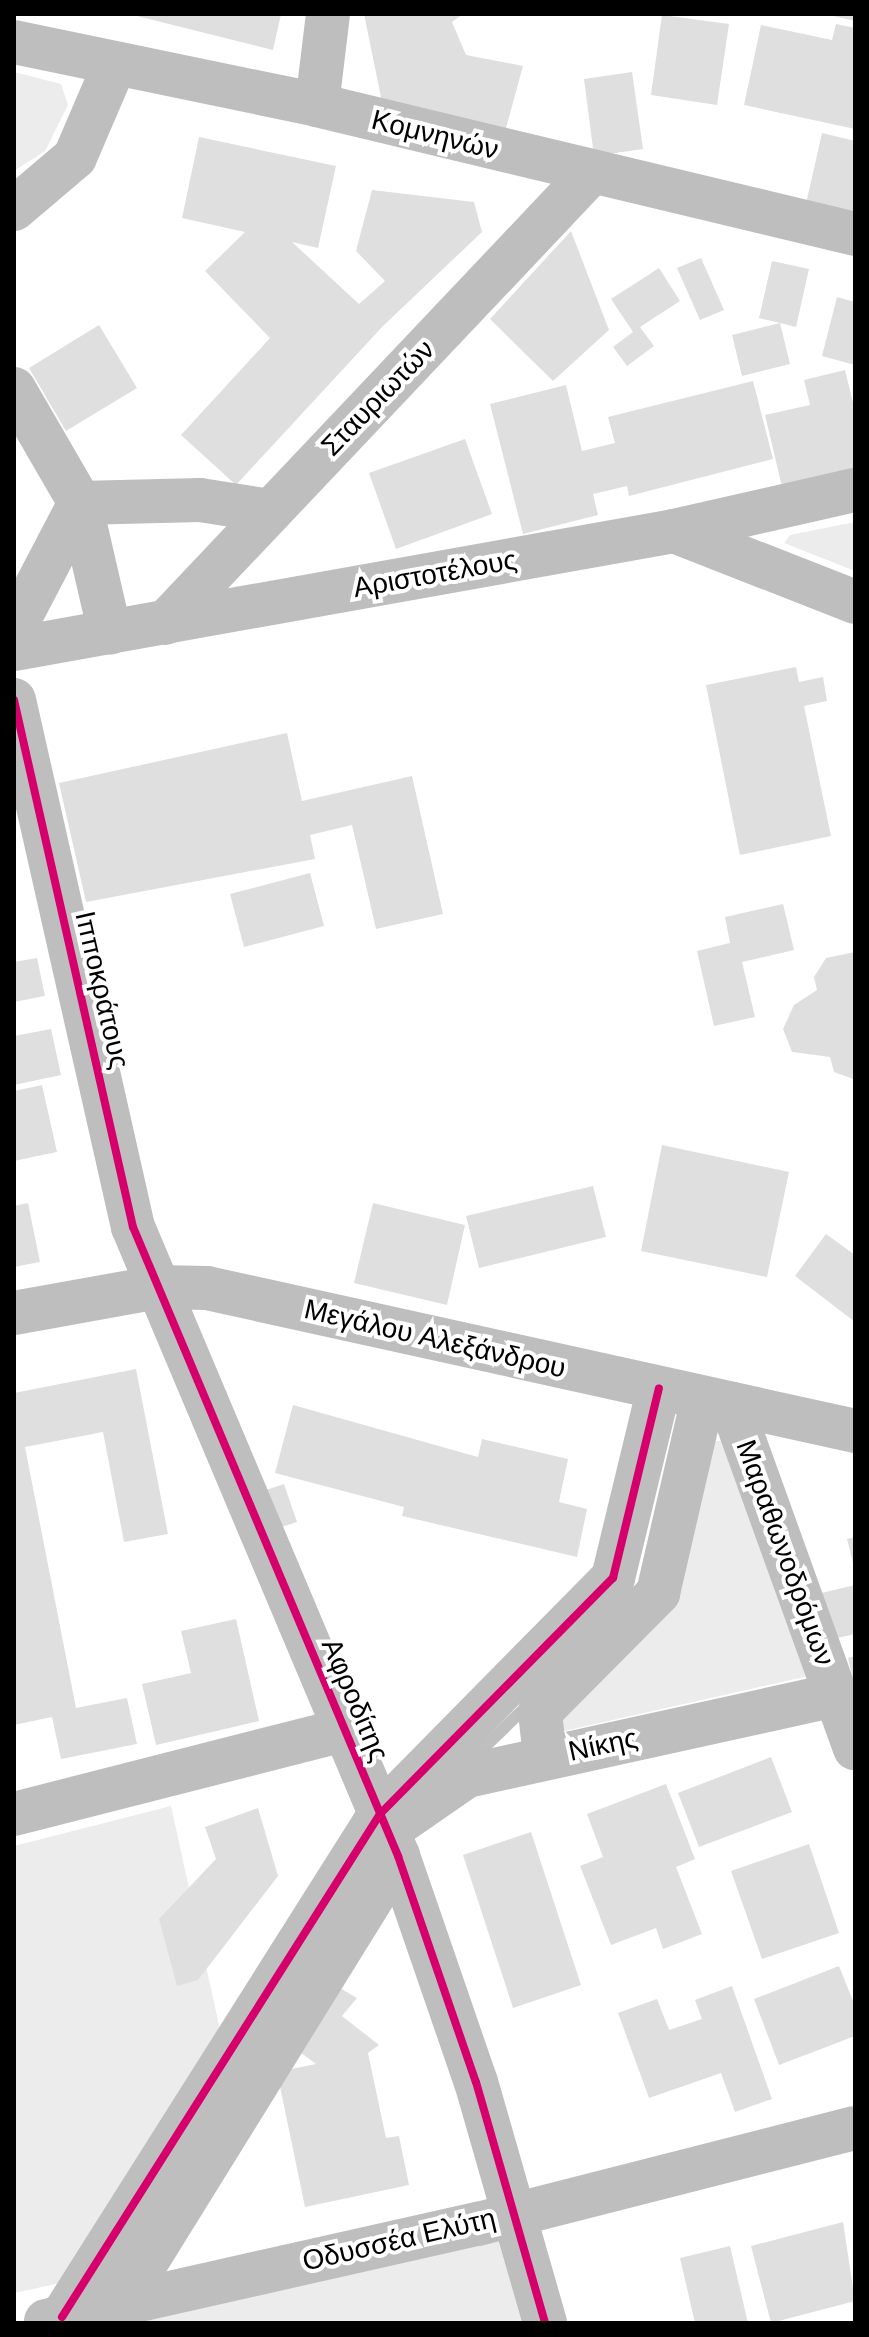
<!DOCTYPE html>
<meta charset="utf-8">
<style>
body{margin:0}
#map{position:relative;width:869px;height:2337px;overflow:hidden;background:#fff;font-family:"DM Sans",sans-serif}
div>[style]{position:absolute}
.green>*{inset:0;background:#ececec}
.stream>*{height:12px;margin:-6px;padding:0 6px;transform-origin:6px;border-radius:6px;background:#bfbfbf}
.building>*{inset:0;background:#dfdfdf}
.minor>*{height:44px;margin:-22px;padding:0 22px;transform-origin:22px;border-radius:22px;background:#bebebe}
.cycleway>*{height:8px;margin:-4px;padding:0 4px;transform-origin:4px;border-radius:4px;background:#d6006c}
span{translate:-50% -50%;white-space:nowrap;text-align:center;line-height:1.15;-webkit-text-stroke:8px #fff;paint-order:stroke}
.street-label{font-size:28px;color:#000}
.frame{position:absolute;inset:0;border:16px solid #000;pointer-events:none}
</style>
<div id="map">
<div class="green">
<div style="clip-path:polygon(14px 72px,61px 84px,68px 105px,45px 151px,14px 171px)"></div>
<div style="clip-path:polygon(855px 522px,855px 571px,784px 543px,790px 535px)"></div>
<div style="clip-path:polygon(727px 1440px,813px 1675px,564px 1731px,563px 1716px,672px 1605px,710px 1442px)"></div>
<div style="clip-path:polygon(171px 1806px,220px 2030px,70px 2281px,14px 2293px,14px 1846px)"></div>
<div style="clip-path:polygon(502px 2235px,524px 2323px,133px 2323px)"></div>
</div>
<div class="stream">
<div style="left:471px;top:1760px;width:82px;rotate:-44deg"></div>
</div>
<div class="building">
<div style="clip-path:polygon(129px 14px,281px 14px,273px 50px)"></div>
<div style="clip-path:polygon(364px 14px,463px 14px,452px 22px,466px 55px,523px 66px,503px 139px,384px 112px)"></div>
<div style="clip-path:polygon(855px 14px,855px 21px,829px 15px,829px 14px)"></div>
<div style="clip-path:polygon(662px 15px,729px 24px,717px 105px,651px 95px)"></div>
<div style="clip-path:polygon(836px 24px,855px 28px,855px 129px,744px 105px,761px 25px,832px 40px)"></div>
<div style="clip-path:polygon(632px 72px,643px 149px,594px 156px,584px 79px)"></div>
<div style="clip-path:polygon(822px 133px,855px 141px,855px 227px,803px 217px)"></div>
<div style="clip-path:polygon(199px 137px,336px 166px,318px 248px,292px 242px,359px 304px,385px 281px,356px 251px,372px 190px,474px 202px,482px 232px,383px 326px,236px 485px,181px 435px,270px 338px,205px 271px,245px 232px,182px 218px)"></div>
<div style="clip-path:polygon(571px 231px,609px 330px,553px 381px,490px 319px)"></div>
<div style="clip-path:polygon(701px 258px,724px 310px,700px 320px,677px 268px)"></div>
<div style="clip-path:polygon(772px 261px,809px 269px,796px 327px,780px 323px,790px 364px,742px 376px,732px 335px,780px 323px,759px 318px)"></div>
<div style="clip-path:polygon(659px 268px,680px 301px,640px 327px,654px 346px,627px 366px,613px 347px,633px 332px,611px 299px)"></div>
<div style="clip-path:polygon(837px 297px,855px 302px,855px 365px,822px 356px)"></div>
<div style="clip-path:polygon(99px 325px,137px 388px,66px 431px,29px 368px)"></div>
<div style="clip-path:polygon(845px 370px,855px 411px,855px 473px,783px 491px,765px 415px,810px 405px,804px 380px)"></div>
<div style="clip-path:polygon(753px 381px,773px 459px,629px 496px,627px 486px,593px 494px,598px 515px,523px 534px,490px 404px,566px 385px,582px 451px,615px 443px,608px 417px)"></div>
<div style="clip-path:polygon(465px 439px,492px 514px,396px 549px,369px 473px)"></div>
<div style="clip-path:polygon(796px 667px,799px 682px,823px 677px,827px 701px,804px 706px,831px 836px,740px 855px,706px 685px)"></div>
<div style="clip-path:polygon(287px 733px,302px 801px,412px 776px,443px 914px,376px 929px,352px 825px,310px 835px,315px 859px,86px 902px,59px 783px)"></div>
<div style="clip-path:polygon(310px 873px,324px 926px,244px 947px,230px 894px)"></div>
<div style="clip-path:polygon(783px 904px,794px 950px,742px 962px,755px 1017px,714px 1026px,697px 951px,730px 943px,725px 917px)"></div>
<div style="clip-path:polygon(855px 952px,855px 1078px,853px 1079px,834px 1072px,830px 1057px,792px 1052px,783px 1029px,794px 1005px,817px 990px,814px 977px,826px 958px)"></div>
<div style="clip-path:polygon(37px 958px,45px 996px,14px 1002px,14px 962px)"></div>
<div style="clip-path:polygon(51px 1029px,61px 1075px,14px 1085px,14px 1036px)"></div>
<div style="clip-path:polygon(42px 1085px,57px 1152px,14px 1161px,14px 1091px)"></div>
<div style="clip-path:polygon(662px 1145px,789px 1172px,767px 1277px,641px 1251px)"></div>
<div style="clip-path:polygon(593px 1186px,606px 1237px,479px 1268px,466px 1216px)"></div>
<div style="clip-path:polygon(28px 1203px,40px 1262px,14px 1267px,14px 1206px)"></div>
<div style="clip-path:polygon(373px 1203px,465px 1225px,447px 1305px,354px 1283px)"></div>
<div style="clip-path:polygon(826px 1234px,855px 1255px,855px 1322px,795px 1276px)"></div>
<div style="clip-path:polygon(136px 1369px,168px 1534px,124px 1542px,103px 1432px,25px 1447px,76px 1708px,127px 1698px,137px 1744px,61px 1759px,52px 1717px,14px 1725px,14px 1393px)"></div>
<div style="clip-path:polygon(293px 1405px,478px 1457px,482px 1439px,568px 1459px,559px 1502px,587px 1509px,577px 1557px,402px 1516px,404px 1507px,275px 1473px)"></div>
<div style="clip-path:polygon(284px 1484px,297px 1522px,276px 1529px,263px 1491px)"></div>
<div style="clip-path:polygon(855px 1537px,855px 1567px,854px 1567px,847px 1539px)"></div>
<div style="clip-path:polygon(855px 1585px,855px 1634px,824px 1641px,813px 1595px)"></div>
<div style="clip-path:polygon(236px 1619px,259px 1721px,156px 1745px,142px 1684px,191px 1673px,181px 1631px)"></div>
<div style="clip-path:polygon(855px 1656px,855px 1682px,854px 1683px,848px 1658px)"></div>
<div style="clip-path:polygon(771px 1757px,792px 1812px,699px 1847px,678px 1793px)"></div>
<div style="clip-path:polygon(666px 1784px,695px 1859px,676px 1867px,702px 1934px,663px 1949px,656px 1928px,611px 1945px,580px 1866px,603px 1857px,587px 1814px)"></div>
<div style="clip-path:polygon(258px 1808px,278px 1876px,198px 1980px,177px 1986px,159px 1919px,216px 1859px,205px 1827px)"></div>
<div style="clip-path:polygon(531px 1832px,581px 1985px,513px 2008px,463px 1855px)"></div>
<div style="clip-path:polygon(809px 1844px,839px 1933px,762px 1959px,731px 1871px)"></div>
<div style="clip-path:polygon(839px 1966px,855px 2006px,855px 2036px,779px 2065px,754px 1999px)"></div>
<div style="clip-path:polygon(333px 1984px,357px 1998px,342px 2016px,379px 2045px,368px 2053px,386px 2138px,399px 2136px,409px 2185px,305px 2207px,277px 2072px,316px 2064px,289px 2044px)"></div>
<div style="clip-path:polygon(732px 1986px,772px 2099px,735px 2112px,721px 2073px,649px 2098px,618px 2013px,657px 1999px,669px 2030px,702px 2019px,695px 2000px)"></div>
<div style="clip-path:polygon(843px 2222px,855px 2301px,771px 2323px,751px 2246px)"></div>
<div style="clip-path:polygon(730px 2246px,748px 2323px,695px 2323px,680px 2258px)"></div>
</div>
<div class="minor">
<div style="left:14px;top:42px;width:309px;rotate:11.7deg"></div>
<div style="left:317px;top:105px;width:553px;rotate:13.48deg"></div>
<div style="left:317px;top:105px;width:92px;rotate:-83.1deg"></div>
<div style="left:14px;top:209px;width:80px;rotate:-40.4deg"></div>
<div style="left:75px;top:157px;width:99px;rotate:-66.8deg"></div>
<div style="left:14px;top:389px;width:132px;rotate:59.9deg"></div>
<div style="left:80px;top:503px;width:133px;rotate:77deg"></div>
<div style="left:674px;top:531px;width:194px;rotate:21.4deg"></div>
<div style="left:165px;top:623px;width:620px;rotate:-46.57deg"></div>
<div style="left:14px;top:629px;width:142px;rotate:-62.4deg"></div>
<div style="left:80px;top:503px;width:120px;rotate:-1.4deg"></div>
<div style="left:200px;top:500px;width:71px;rotate:8.9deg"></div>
<div style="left:14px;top:649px;width:670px;rotate:-10.14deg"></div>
<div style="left:674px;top:531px;width:186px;rotate:-12.8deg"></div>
<div style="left:14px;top:700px;width:540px;rotate:77.28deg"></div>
<div style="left:133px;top:1227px;width:683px;rotate:67.15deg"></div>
<div style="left:398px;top:1856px;width:239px;rotate:71deg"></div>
<div style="left:476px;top:2082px;width:251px;rotate:74deg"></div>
<div style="left:14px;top:1313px;width:146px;rotate:-10.2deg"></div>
<div style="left:158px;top:1287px;width:49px;rotate:1.2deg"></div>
<div style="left:207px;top:1288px;width:664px;rotate:12.44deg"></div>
<div style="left:731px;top:1404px;width:366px;rotate:70.2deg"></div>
<div style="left:545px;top:1757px;width:45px;rotate:-96.3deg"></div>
<div style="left:540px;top:1712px;width:168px;rotate:-45.2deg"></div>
<div style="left:658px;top:1593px;width:200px;rotate:-77deg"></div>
<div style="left:14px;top:1814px;width:340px;rotate:-14.3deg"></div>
<div style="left:402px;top:1821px;width:79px;rotate:-34.7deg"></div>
<div style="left:467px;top:1776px;width:378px;rotate:-12.4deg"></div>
<div style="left:121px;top:2303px;width:526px;rotate:-58.21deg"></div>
<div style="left:62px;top:2317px;width:595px;rotate:-57.7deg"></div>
<div style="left:380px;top:1814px;width:332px;rotate:-45.4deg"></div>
<div style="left:613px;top:1578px;width:195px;rotate:-76.4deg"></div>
<div style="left:46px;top:2321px;width:443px;rotate:-12.7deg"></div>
<div style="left:478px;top:2224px;width:389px;rotate:-14.3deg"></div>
</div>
<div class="cycleway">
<div style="left:14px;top:700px;width:540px;rotate:77.28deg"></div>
<div style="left:133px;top:1227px;width:683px;rotate:67.15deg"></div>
<div style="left:398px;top:1856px;width:239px;rotate:71deg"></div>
<div style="left:476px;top:2082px;width:251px;rotate:74deg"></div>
<div style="left:62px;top:2317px;width:595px;rotate:-57.7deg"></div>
<div style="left:380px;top:1814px;width:332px;rotate:-45.4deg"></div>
<div style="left:613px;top:1578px;width:195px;rotate:-76.4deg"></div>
</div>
<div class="street-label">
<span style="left:435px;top:135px;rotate:14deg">Κομνηνών</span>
<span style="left:378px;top:398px;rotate:-46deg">Σταυριωτών</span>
<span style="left:435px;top:574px;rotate:-10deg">Αριστοτέλους</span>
<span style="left:102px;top:990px;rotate:77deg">Ιπποκράτους</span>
<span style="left:435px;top:1339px;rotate:13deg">Μεγάλου Αλεξάνδρου</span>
<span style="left:785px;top:1553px;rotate:70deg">Μαραθωνοδρόμων</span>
<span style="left:355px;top:1700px;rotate:67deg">Αφροδίτης</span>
<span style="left:603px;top:1745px;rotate:-12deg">Νίκης</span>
<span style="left:399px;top:2240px;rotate:-13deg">Οδυσσέα Ελύτη</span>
</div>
<div class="frame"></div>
</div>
